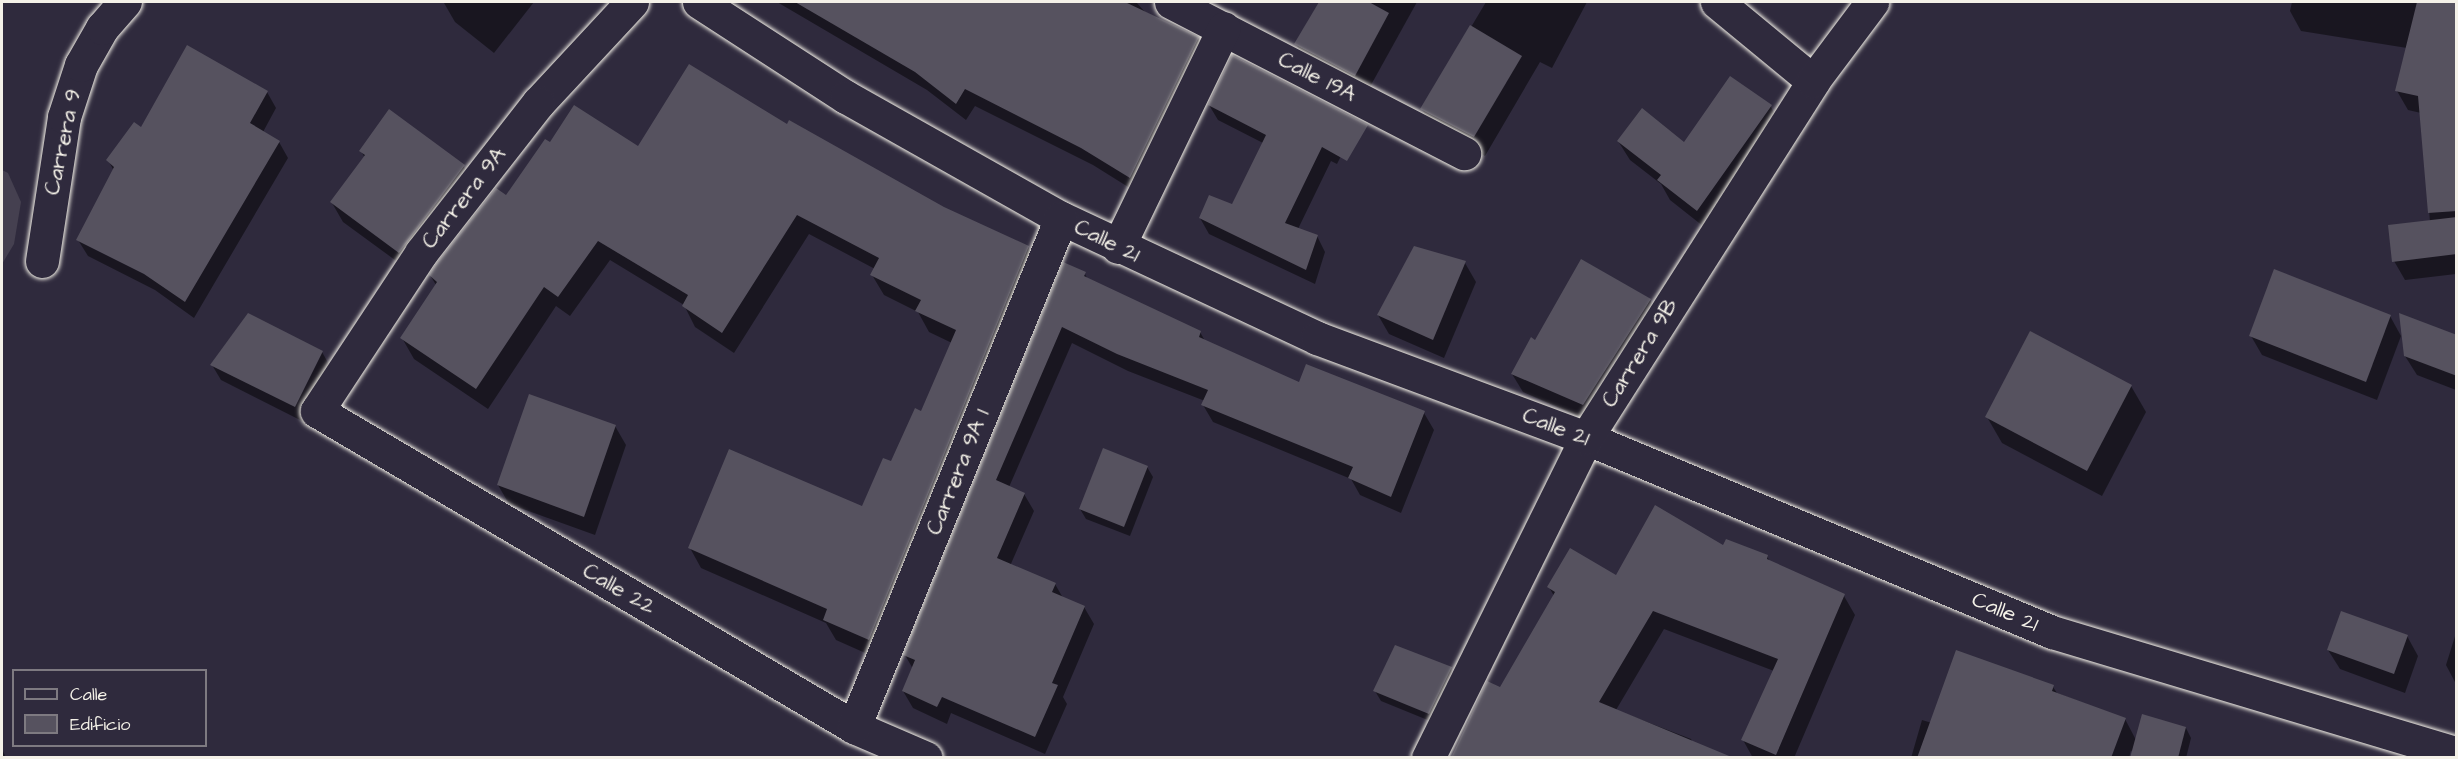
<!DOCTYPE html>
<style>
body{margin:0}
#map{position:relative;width:2458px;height:759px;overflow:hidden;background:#2f2a3d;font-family:"Architects Daughter",sans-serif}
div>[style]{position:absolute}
.green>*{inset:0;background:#454050}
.shadow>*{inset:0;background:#0007}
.building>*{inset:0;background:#56525f}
.roads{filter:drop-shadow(0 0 2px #f4f1e8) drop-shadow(0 0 2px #f4f1e8)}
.minor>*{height:33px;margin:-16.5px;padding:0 16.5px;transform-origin:16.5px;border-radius:16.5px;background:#2f2a3d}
span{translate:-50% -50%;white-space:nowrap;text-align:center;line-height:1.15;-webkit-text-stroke:4.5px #2f2a3d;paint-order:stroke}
.street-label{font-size:22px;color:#f4f1e8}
.frame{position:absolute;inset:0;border:3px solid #f4f1e8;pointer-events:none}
.legend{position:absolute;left:12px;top:669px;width:195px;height:78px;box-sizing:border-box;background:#2f2a3d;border:2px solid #7e7a81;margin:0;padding:8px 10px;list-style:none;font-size:18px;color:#f4f1e8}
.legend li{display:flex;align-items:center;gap:12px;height:30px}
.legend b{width:30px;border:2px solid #7e7a81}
</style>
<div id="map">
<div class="green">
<div style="clip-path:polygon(2px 170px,8px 173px,21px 202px,14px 244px,2px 264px)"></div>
</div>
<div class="shadow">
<div style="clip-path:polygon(534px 2px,494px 53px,455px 22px,444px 3px)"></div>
<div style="clip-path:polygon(777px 2px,994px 2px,1001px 6px,1003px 2px,1136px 2px,1145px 12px,1198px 38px,1208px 56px,1141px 195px,1093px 165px,975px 106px,966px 120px,927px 90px)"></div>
<div style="clip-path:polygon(1321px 2px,1417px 2px,1366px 94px,1307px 64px,1296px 44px)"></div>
<div style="clip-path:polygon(1486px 2px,1587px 2px,1552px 68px,1540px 62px,1485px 156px,1433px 129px,1422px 109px)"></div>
<div style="clip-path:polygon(2292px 2px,2456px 2px,2456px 274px,2405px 280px,2394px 261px,2430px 222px,2421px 113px,2408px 110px,2397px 91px,2407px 48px,2301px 31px,2290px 11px)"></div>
<div style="clip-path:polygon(1730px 78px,1771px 107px,1782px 126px,1708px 230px,1670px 200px,1661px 184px,1630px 160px,1618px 141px,1684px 144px)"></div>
<div style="clip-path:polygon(267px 92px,276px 108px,263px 132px,279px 142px,288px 158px,194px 318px,155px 290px,88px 256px,78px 240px,114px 171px,108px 160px,141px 129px)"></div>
<div style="clip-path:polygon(1209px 105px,1354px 130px,1337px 164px,1331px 161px,1298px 229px,1317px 236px,1325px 252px,1315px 284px,1209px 234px,1200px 218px,1232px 205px,1263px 143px,1218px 120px)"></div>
<div style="clip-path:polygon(390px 111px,464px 167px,475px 186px,410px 271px,343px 222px,332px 203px,365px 158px,361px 151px)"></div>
<div style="clip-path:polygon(787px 126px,943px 209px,1028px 247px,1040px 268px,881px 660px,836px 640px,826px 623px,701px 568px,690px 548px,863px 508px,922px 413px,952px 343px,929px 332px,918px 312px,884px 295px,872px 275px,875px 269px,809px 234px,734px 353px,695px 327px,684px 305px,610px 260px,570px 316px,556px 306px,488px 409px,414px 359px,402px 338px,436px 285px,430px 275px,506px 197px,550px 144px,639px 148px)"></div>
<div style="clip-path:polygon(1465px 263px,1476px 282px,1444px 358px,1389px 334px,1378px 315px)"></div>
<div style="clip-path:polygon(1085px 274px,1088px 280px,1200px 332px,1205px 341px,1300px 384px,1424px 413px,1434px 430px,1401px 513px,1360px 495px,1351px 479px,1213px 422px,1203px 405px,1205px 401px,1128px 371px,1072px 343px,1009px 487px,1024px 494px,1034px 511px,1010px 566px,1055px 584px,1063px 598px,1084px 607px,1094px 624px,1063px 697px,1067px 704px,1045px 754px,951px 713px,947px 724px,913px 708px,903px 691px,913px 669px,905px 655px)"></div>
<div style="clip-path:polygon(1650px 300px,1660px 318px,1594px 423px,1523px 392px,1512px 374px,1536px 342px)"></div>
<div style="clip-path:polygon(2390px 316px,2401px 336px,2377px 400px,2262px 355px,2251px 336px)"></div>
<div style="clip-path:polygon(2456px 336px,2456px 390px,2417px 375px,2405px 356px)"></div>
<div style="clip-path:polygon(322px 352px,331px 368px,304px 422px,221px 380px,212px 365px)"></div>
<div style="clip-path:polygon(2131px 386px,2146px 412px,2102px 496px,2002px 443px,1987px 417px)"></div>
<div style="clip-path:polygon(615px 426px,626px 445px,595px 535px,509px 504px,498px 485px)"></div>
<div style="clip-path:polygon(1147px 467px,1153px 477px,1130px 536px,1086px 519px,1080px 509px)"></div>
<div style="clip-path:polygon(1724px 547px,1767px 556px,1770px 562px,1844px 596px,1855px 615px,1794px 758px,1753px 758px,1743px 740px,1774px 671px,1664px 629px,1616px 710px,1691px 739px,1701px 758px,1501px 689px,1554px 596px,1549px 587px,1616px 577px)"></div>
<div style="clip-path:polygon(2456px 633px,2456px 684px,2446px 665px)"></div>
<div style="clip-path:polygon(2407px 636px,2418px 656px,2405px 693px,2340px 669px,2328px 650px)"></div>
<div style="clip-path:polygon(1451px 669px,1456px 679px,1435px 723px,1381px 701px,1375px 691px)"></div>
<div style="clip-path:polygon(2053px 687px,2057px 693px,2125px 719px,2136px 740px,2186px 728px,2191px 738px,2186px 758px,2136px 758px,2131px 750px,2129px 758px,1911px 758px,1922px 720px,1932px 723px)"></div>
<div style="clip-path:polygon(2px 749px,6px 758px,2px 758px)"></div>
</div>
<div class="building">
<div style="clip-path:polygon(795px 2px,1125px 2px,1199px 37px,1130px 178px,1081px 148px,965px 89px,956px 104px,915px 72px)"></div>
<div style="clip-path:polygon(1319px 2px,1369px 2px,1389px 13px,1355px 76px,1294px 44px)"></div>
<div style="clip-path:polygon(2417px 2px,2457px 2px,2457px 211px,2428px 213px,2418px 96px,2395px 91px)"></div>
<div style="clip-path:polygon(1470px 25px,1522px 56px,1474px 137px,1420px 109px)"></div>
<div style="clip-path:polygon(187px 45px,268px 91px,250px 123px,280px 141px,185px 302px,144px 274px,76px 240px,114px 167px,106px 160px,134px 122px,141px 127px)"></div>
<div style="clip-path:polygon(1232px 55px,1368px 125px,1347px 161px,1322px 147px,1285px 223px,1318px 235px,1306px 270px,1199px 218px,1209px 195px,1232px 204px,1266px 135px,1208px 105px)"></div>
<div style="clip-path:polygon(689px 64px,787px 124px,789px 120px,944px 207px,1029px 246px,869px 640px,823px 620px,827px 609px,688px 548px,729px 449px,862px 506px,883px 458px,891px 461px,915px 408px,921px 411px,956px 330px,915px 311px,921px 300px,870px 275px,879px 258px,797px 215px,722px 333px,682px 306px,688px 295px,598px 241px,558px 297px,544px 287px,476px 389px,400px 338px,437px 282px,429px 275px,436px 264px,496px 188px,506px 195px,545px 139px,550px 142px,574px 105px,638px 146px)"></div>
<div style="clip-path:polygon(1730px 76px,1772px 105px,1697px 211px,1657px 180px,1661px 175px,1617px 141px,1642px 108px,1684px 142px)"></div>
<div style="clip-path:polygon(389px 109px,465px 165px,399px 253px,330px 202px,365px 155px,359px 151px)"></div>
<div style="clip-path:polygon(2457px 217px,2457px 254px,2392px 262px,2388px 225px)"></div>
<div style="clip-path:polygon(1414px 246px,1466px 261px,1433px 340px,1377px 315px)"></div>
<div style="clip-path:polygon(1581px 259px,1651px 299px,1583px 405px,1511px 374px,1531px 337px,1535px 340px)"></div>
<div style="clip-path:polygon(1063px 262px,1086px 272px,1084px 276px,1201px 331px,1199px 337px,1299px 382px,1306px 364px,1425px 411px,1391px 497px,1348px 478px,1353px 467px,1201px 405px,1208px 390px,1117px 354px,1062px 327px,996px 480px,1025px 493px,997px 558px,1056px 583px,1052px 592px,1085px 606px,1052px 683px,1058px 685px,1035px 737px,942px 697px,937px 707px,902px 691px,915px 660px,903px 655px)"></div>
<div style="clip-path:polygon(2274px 269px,2391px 315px,2366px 382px,2249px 336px)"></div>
<div style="clip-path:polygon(248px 313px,323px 351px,295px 407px,210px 365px)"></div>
<div style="clip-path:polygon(2399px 313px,2457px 335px,2457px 376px,2404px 356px)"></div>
<div style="clip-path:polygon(2030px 331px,2132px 385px,2087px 471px,1985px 417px)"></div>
<div style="clip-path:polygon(529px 394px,616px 425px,584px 517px,497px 485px)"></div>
<div style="clip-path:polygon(1103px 448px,1148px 466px,1124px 527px,1079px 509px)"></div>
<div style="clip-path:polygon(1655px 505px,1723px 545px,1726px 539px,1768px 555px,1767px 559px,1845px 594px,1776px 755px,1741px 740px,1778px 659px,1653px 611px,1599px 702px,1734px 758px,1451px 758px,1487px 681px,1500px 687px,1555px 592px,1547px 587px,1570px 548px,1616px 575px)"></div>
<div style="clip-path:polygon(2341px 611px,2408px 635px,2394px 674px,2327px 650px)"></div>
<div style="clip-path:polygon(1395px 645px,1452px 667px,1429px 714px,1373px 691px)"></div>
<div style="clip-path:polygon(1956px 650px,2054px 685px,2052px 691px,2126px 718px,2111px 758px,1917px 758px)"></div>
<div style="clip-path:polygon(2142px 714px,2186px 727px,2178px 758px,2130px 758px)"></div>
</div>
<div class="roads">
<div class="minor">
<div style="left:632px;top:2px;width:138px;rotate:132.9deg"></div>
<div style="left:538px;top:103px;width:190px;rotate:128deg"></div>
<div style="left:421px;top:253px;width:189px;rotate:123.4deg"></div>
<div style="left:317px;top:411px;width:623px;rotate:30.47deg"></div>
<div style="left:854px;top:727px;width:78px;rotate:23.3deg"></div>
<div style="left:699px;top:2px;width:175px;rotate:32.9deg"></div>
<div style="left:846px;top:97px;width:247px;rotate:29.4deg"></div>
<div style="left:1061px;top:218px;width:283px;rotate:25.1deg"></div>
<div style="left:1317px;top:338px;width:287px;rotate:20.4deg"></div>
<div style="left:1586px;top:438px;width:505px;rotate:22.6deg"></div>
<div style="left:2052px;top:632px;width:422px;rotate:16.7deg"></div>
<div style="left:1171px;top:2px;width:330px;rotate:27.3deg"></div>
<div style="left:1717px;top:2px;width:124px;rotate:39.5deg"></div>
<div style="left:1118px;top:247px;width:243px;rotate:-64.2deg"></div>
<div style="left:42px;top:261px;width:146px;rotate:-81.3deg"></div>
<div style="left:64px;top:117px;width:55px;rotate:-71.9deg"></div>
<div style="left:81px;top:65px;width:43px;rotate:-60.4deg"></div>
<div style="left:102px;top:28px;width:35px;rotate:-49deg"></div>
<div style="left:854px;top:727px;width:549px;rotate:-67.87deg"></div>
<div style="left:1428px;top:758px;width:357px;rotate:-63.7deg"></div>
<div style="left:1586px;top:438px;width:423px;rotate:-57.5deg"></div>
<div style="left:1813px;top:81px;width:99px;rotate:-53.2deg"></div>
</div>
</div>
<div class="street-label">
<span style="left:1317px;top:77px;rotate:27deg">Calle 19A</span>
<span style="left:63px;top:142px;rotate:-78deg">Carrera 9</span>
<span style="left:464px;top:198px;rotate:-52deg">Carrera 9A</span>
<span style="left:1107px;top:241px;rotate:26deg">Calle 21</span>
<span style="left:1640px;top:353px;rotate:-58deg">Carrera 9B</span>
<span style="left:1556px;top:427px;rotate:21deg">Calle 21</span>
<span style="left:958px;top:472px;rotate:-68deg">Carrera 9A 1</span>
<span style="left:619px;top:589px;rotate:30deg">Calle 22</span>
<span style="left:2005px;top:612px;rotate:23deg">Calle 21</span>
</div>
<div class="frame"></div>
<ul class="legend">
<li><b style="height:8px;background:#2f2a3d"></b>Calle</li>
<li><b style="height:16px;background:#56525f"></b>Edificio</li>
</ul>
</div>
